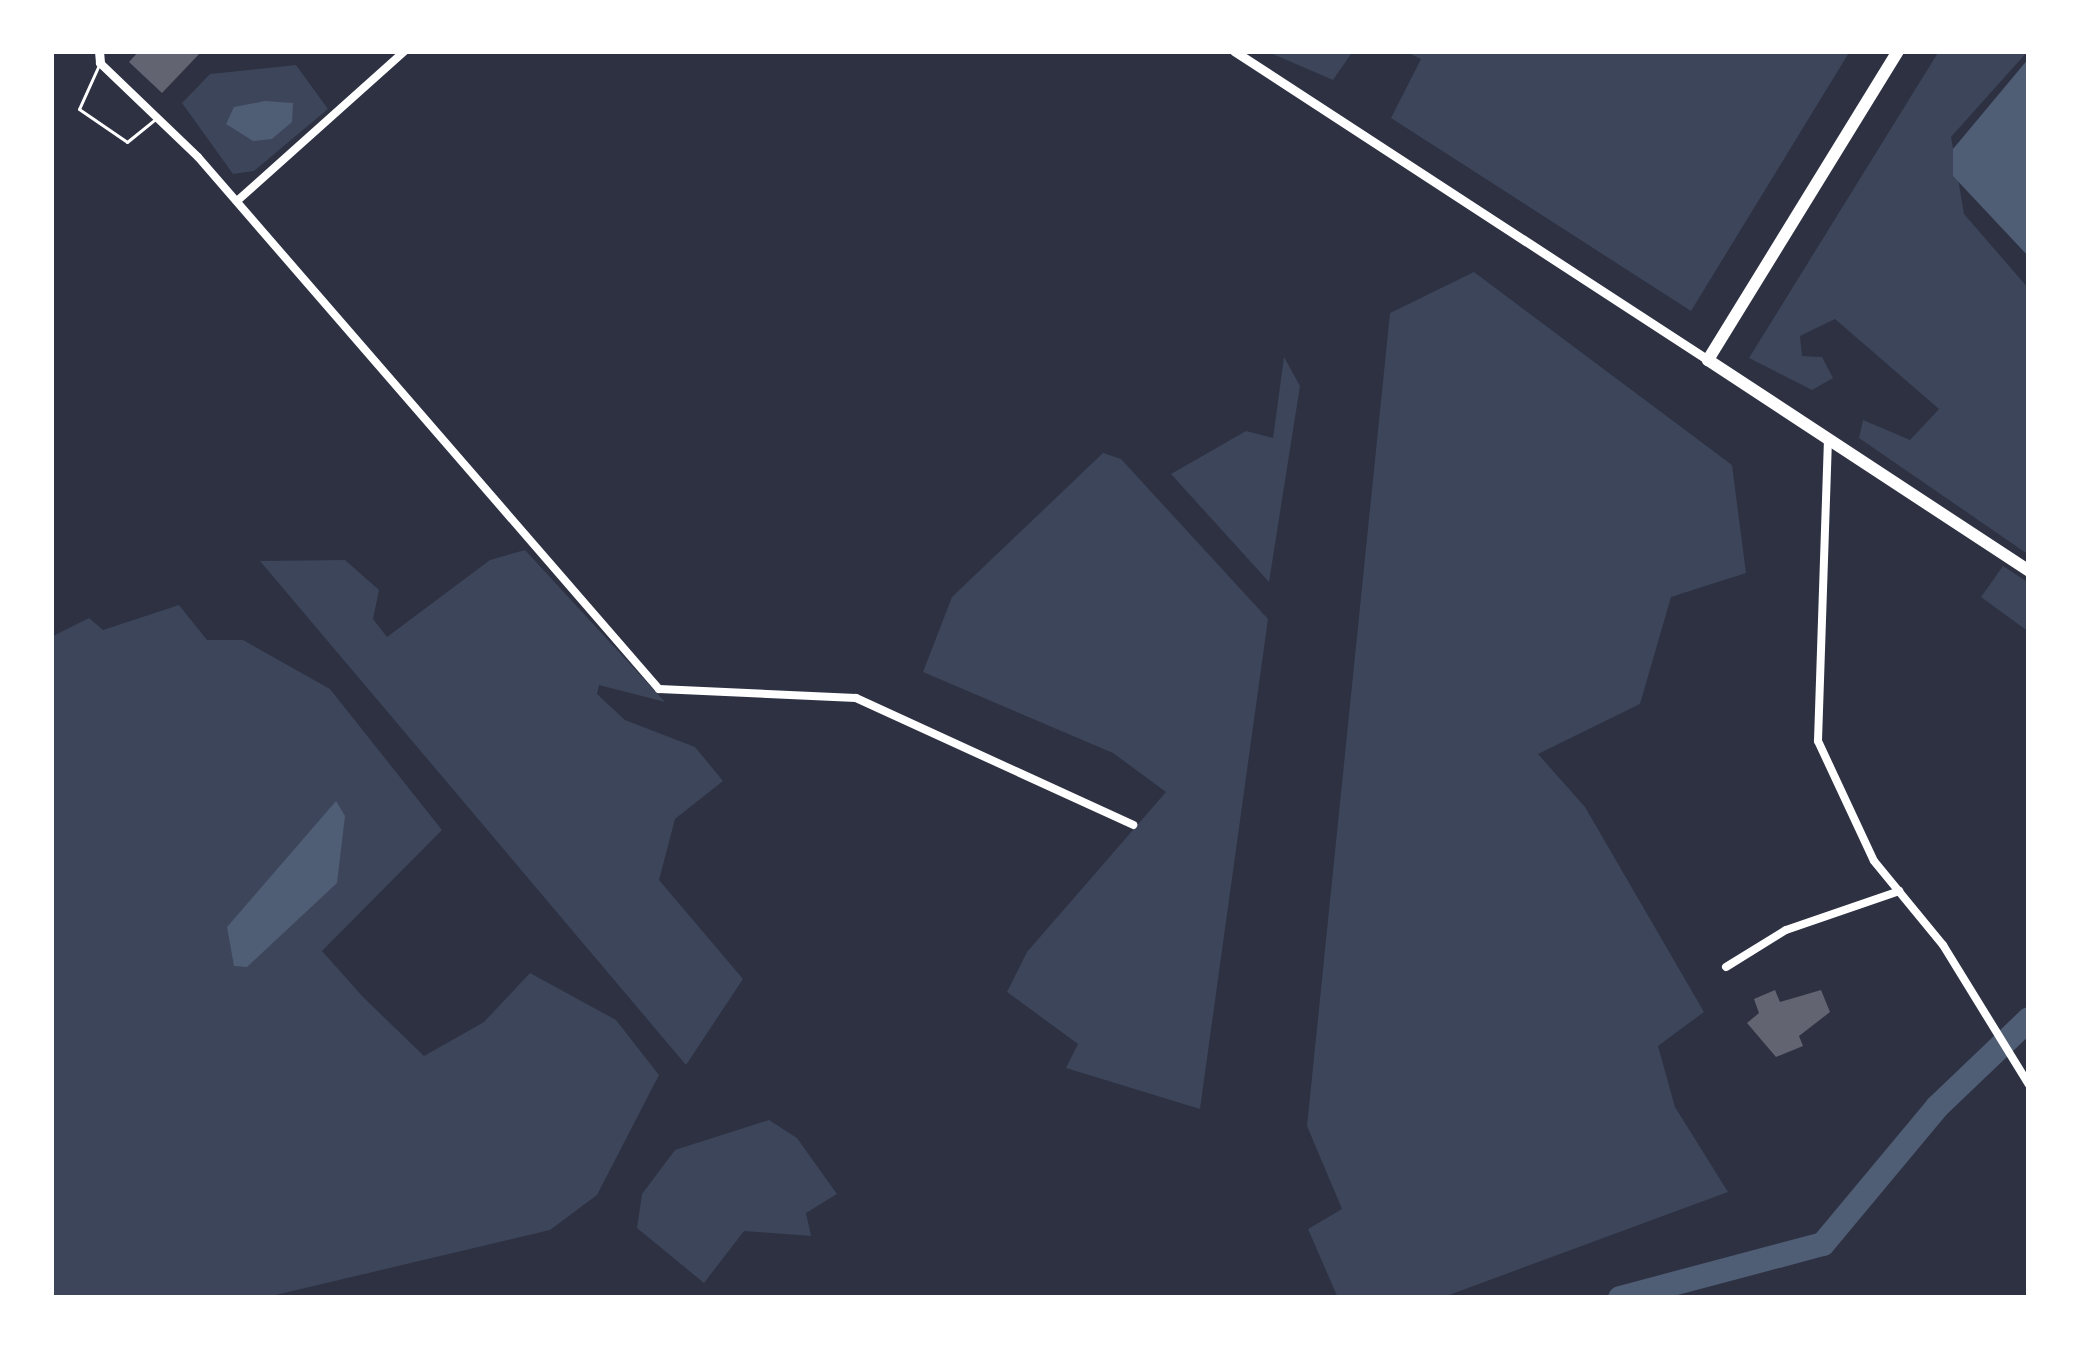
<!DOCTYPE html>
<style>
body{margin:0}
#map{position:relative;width:2080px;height:1349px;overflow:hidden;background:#2d3142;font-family:Mulish,sans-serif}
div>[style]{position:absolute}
.green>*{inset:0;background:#3c4559}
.water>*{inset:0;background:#4f5d75}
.river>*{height:24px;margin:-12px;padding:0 12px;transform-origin:12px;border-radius:12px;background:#4f5d75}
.building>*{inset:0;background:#626471}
.service>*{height:3px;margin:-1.5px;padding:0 1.5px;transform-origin:1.5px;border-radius:1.5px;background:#fff}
.minor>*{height:8px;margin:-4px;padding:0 4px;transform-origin:4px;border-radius:4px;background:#fff}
.tertiary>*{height:9px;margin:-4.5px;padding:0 4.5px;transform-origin:4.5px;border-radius:4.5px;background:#fff}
.trunk>*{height:12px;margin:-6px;padding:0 6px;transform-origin:6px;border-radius:6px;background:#fff}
span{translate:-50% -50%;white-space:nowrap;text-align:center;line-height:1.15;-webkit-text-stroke:12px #fff;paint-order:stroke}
.frame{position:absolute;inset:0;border:54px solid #fff;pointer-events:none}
</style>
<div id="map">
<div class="green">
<div style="clip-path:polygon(1266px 51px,1353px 51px,1333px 80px)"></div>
<div style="clip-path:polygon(1404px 51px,1850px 51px,1691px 311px,1391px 118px,1421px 59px)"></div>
<div style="clip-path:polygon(1939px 51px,2028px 51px,1951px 137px,1964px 214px,2029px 289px,2029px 555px,1859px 438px,1863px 420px,1910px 440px,1939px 409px,1835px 319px,1800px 336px,1802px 356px,1822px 357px,1833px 378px,1812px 390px,1749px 358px)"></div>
<div style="clip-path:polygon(296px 65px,328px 109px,254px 171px,233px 174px,182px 103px,210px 74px)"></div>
<div style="clip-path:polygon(1474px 272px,1732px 465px,1746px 573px,1671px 597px,1640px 704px,1538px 754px,1585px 807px,1704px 1012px,1658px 1046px,1675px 1107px,1728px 1192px,1441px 1298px,1338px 1298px,1308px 1229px,1342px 1209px,1307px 1126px,1390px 313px)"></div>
<div style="clip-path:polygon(1284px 357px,1300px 386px,1269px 582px,1171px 474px,1246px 431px,1273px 438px)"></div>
<div style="clip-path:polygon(1103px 453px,1121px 459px,1268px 619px,1200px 1109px,1066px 1068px,1078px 1044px,1007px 992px,1027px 952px,1166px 792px,1113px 753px,923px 672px,952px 597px)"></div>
<div style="clip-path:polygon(525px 550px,665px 702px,599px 685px,597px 694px,625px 720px,695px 747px,723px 781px,675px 819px,659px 880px,743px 979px,686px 1065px,260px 561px,345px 560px,379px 590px,373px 619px,387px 637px,490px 560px)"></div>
<div style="clip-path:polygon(2003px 566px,2029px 583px,2029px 632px,1981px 597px)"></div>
<div style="clip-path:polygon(179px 605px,207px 640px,243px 640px,330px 689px,442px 830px,322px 951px,363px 997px,424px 1056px,484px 1022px,530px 973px,616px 1020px,659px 1075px,597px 1195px,550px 1230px,263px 1298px,51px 1298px,51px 637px,89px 618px,103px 630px)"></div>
<div style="clip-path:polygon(769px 1120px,797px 1138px,837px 1194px,806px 1213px,811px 1236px,744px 1231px,704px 1283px,637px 1228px,642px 1194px,675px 1150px)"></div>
</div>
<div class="water">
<div style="clip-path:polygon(2029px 58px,2029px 257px,1953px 176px,1953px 149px)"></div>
<div style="clip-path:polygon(265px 101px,293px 103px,292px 122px,272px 139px,253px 141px,226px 124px,234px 107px)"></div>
<div style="clip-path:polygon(336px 801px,345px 816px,337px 883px,247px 967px,234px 966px,227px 927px)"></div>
</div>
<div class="river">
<div style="left:1620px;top:1298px;width:210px;rotate:-14.9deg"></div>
<div style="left:1823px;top:1244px;width:178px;rotate:-50.2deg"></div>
<div style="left:1937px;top:1107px;width:127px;rotate:-43.7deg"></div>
</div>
<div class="building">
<div style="clip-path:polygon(139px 51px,202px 51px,162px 93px,129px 62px)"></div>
<div style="clip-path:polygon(1775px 990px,1780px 1002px,1821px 990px,1830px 1012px,1799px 1036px,1803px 1046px,1776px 1057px,1747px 1023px,1759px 1013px,1754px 999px)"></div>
</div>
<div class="service">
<div style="left:98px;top:67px;width:46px;rotate:114.3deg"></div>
<div style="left:79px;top:109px;width:58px;rotate:34.5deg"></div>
<div style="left:127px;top:142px;width:36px;rotate:-39deg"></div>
</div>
<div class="minor">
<div style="left:100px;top:63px;width:136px;rotate:43.8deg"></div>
<div style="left:198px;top:157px;width:704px;rotate:49.09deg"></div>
<div style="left:659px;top:689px;width:197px;rotate:2.6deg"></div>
<div style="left:856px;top:698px;width:305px;rotate:24.6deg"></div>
<div style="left:237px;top:201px;width:225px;rotate:-41.8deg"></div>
<div style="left:1828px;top:439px;width:302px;rotate:91.9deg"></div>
<div style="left:1818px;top:741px;width:132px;rotate:65deg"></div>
<div style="left:1874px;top:861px;width:109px;rotate:50.6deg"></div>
<div style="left:1943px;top:945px;width:164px;rotate:58.4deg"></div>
<div style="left:1726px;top:967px;width:70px;rotate:-31.7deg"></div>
<div style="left:1786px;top:930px;width:120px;rotate:-19deg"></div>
</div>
<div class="tertiary">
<div style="left:99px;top:51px;width:12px;rotate:85deg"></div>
<div style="left:1234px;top:51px;width:566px;rotate:33.1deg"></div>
</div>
<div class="trunk">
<div style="left:1898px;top:51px;width:363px;rotate:121.6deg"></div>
<div style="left:1708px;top:360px;width:384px;rotate:33.3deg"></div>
</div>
<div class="frame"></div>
</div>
